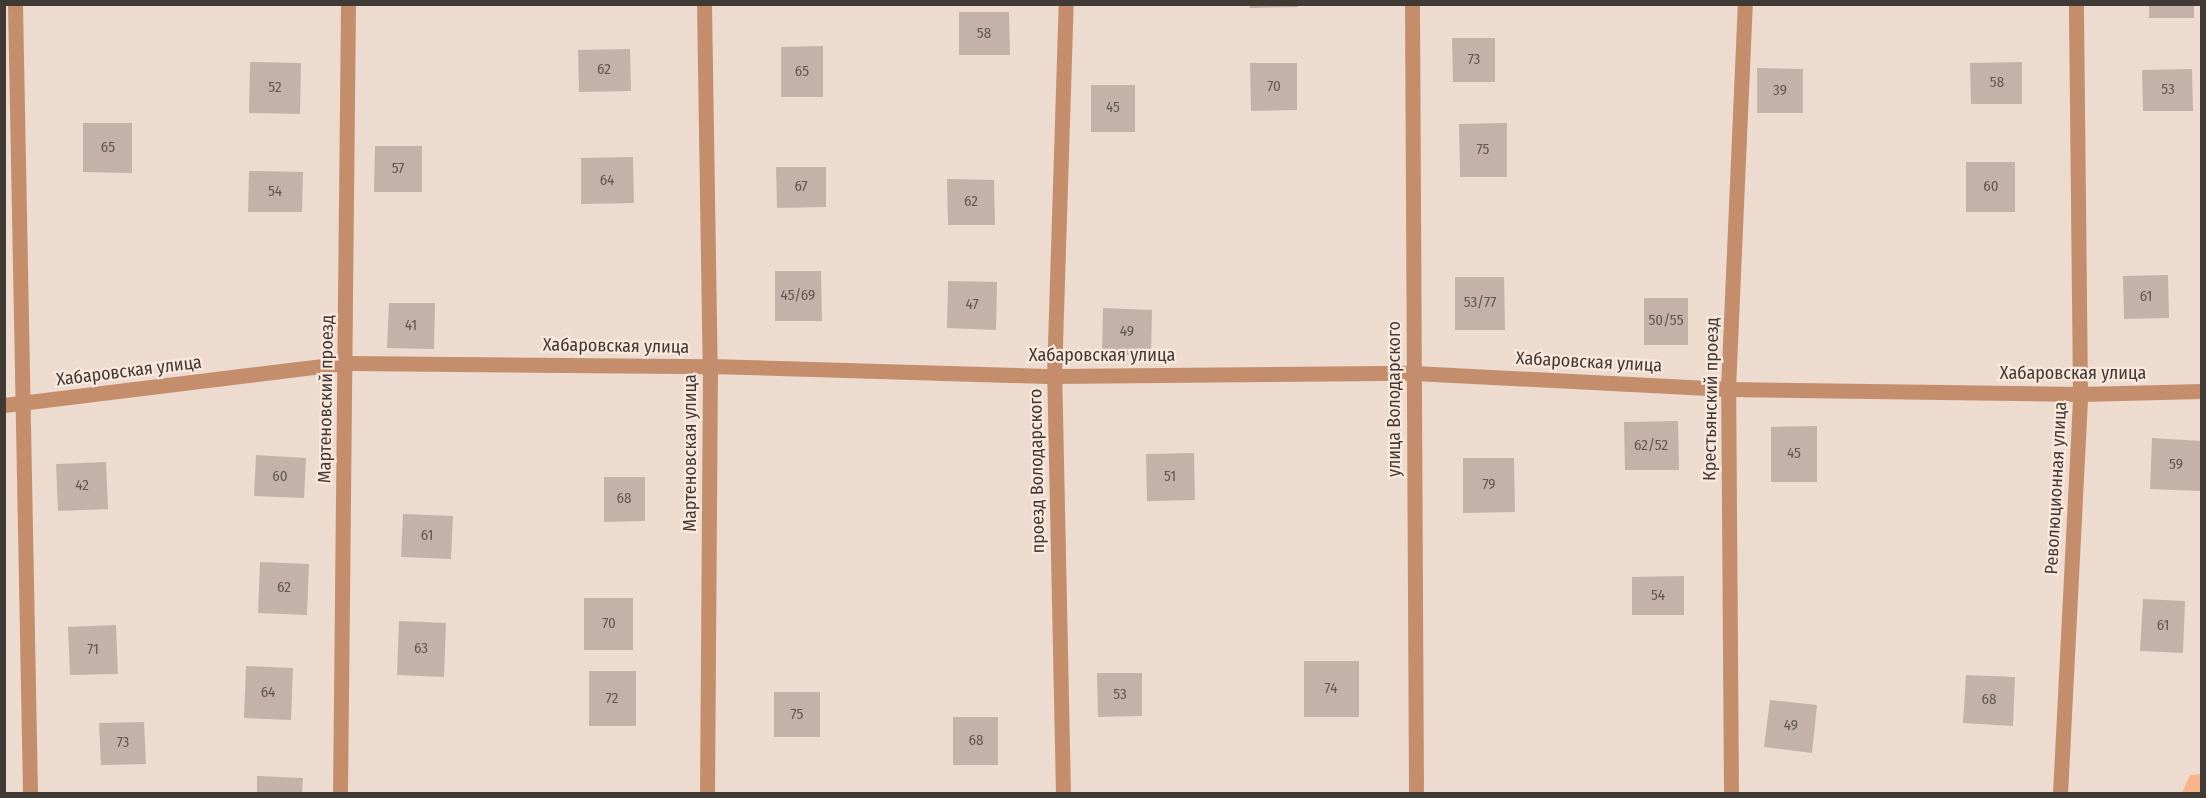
<!DOCTYPE html>
<meta charset="utf-8">
<style>
body{margin:0}
#map{position:relative;width:2206px;height:798px;overflow:hidden;background:#eddbd0;font-family:"Fira Sans Condensed",sans-serif}
div>[style]{position:absolute}
.green>*{inset:0;background:#f8b58b}
.building>*{inset:0;background:#c4b2a8}
.minor>*{height:15px;margin:-7.5px;padding:0 7.5px;transform-origin:7.5px;border-radius:7.5px;background:#c48e6c}
span{translate:-50% -50%;white-space:nowrap;text-align:center;line-height:1.15;-webkit-text-stroke:4.5px #fae8dd;paint-order:stroke}
.number-label{font-size:15px;color:#615751}
.number-label span{-webkit-text-stroke-width:0}
.street-label{font-size:18px;color:#403934}
.frame{position:absolute;inset:0;border:6px solid #403934;pointer-events:none}
</style>
<div id="map">
<div class="green">
<div style="clip-path:polygon(2201px 774px,2201px 793px,2182px 793px,2190px 775px)"></div>
</div>
<div class="building">
<div style="clip-path:polygon(1250px 4px,1298px 4px,1298px 7px,1250px 8px)"></div>
<div style="clip-path:polygon(2149px 4px,2194px 4px,2194px 18px,2149px 18px)"></div>
<div style="clip-path:polygon(959px 12px,1009px 12px,1010px 55px,959px 55px)"></div>
<div style="clip-path:polygon(1452px 38px,1495px 38px,1495px 82px,1453px 82px)"></div>
<div style="clip-path:polygon(823px 46px,823px 97px,781px 97px,781px 47px)"></div>
<div style="clip-path:polygon(630px 49px,631px 91px,579px 92px,578px 50px)"></div>
<div style="clip-path:polygon(250px 62px,301px 63px,300px 114px,249px 113px)"></div>
<div style="clip-path:polygon(2022px 62px,2022px 104px,1971px 104px,1970px 63px)"></div>
<div style="clip-path:polygon(1250px 63px,1297px 63px,1297px 110px,1251px 111px)"></div>
<div style="clip-path:polygon(1757px 68px,1803px 69px,1803px 113px,1757px 113px)"></div>
<div style="clip-path:polygon(2192px 69px,2193px 111px,2143px 111px,2142px 70px)"></div>
<div style="clip-path:polygon(1091px 85px,1135px 85px,1135px 132px,1091px 132px)"></div>
<div style="clip-path:polygon(83px 123px,132px 123px,132px 173px,83px 172px)"></div>
<div style="clip-path:polygon(1507px 123px,1507px 177px,1460px 177px,1459px 124px)"></div>
<div style="clip-path:polygon(375px 146px,422px 146px,422px 192px,374px 192px)"></div>
<div style="clip-path:polygon(633px 157px,634px 203px,581px 204px,581px 158px)"></div>
<div style="clip-path:polygon(1966px 162px,2015px 162px,2015px 212px,1966px 212px)"></div>
<div style="clip-path:polygon(776px 167px,826px 167px,826px 207px,777px 208px)"></div>
<div style="clip-path:polygon(249px 171px,303px 172px,302px 212px,248px 212px)"></div>
<div style="clip-path:polygon(947px 179px,994px 180px,995px 225px,948px 225px)"></div>
<div style="clip-path:polygon(775px 271px,821px 271px,822px 321px,775px 321px)"></div>
<div style="clip-path:polygon(2168px 275px,2169px 318px,2124px 319px,2123px 276px)"></div>
<div style="clip-path:polygon(1455px 277px,1504px 277px,1505px 330px,1455px 330px)"></div>
<div style="clip-path:polygon(948px 281px,997px 282px,996px 330px,947px 328px)"></div>
<div style="clip-path:polygon(1644px 298px,1688px 298px,1688px 345px,1644px 345px)"></div>
<div style="clip-path:polygon(389px 303px,435px 303px,434px 349px,387px 348px)"></div>
<div style="clip-path:polygon(1103px 308px,1152px 310px,1151px 356px,1102px 354px)"></div>
<div style="clip-path:polygon(1678px 421px,1679px 470px,1625px 470px,1624px 422px)"></div>
<div style="clip-path:polygon(1817px 426px,1817px 482px,1771px 482px,1771px 427px)"></div>
<div style="clip-path:polygon(2152px 438px,2202px 441px,2202px 491px,2150px 489px)"></div>
<div style="clip-path:polygon(1194px 453px,1195px 500px,1147px 501px,1146px 454px)"></div>
<div style="clip-path:polygon(256px 455px,306px 458px,304px 498px,254px 496px)"></div>
<div style="clip-path:polygon(1463px 458px,1514px 458px,1515px 512px,1463px 513px)"></div>
<div style="clip-path:polygon(106px 462px,108px 509px,58px 511px,56px 464px)"></div>
<div style="clip-path:polygon(604px 477px,645px 477px,645px 521px,604px 522px)"></div>
<div style="clip-path:polygon(403px 514px,453px 516px,451px 559px,401px 557px)"></div>
<div style="clip-path:polygon(260px 562px,309px 564px,307px 615px,258px 613px)"></div>
<div style="clip-path:polygon(1684px 576px,1684px 615px,1632px 615px,1632px 577px)"></div>
<div style="clip-path:polygon(584px 598px,633px 598px,633px 650px,584px 650px)"></div>
<div style="clip-path:polygon(2143px 599px,2185px 601px,2183px 653px,2140px 651px)"></div>
<div style="clip-path:polygon(399px 621px,446px 623px,444px 677px,397px 675px)"></div>
<div style="clip-path:polygon(116px 625px,118px 674px,70px 675px,68px 627px)"></div>
<div style="clip-path:polygon(1304px 661px,1359px 661px,1359px 717px,1304px 717px)"></div>
<div style="clip-path:polygon(246px 666px,293px 668px,291px 720px,244px 718px)"></div>
<div style="clip-path:polygon(589px 671px,636px 671px,636px 726px,589px 726px)"></div>
<div style="clip-path:polygon(1097px 673px,1142px 673px,1142px 716px,1098px 717px)"></div>
<div style="clip-path:polygon(1966px 675px,2015px 677px,2013px 726px,1963px 723px)"></div>
<div style="clip-path:polygon(774px 692px,820px 692px,820px 737px,774px 737px)"></div>
<div style="clip-path:polygon(1770px 700px,1817px 705px,1812px 753px,1764px 747px)"></div>
<div style="clip-path:polygon(953px 717px,998px 717px,998px 765px,953px 765px)"></div>
<div style="clip-path:polygon(144px 722px,146px 764px,101px 765px,99px 723px)"></div>
<div style="clip-path:polygon(257px 776px,303px 778px,302px 794px,257px 794px)"></div>
</div>
<div class="minor">
<div style="left:15px;top:4px;width:790px;rotate:88.91deg"></div>
<div style="left:704px;top:4px;width:362px;rotate:89.1deg"></div>
<div style="left:710px;top:366px;width:428px;rotate:90.4deg"></div>
<div style="left:1412px;top:4px;width:790px;rotate:89.71deg"></div>
<div style="left:4px;top:405px;width:346px;rotate:-7deg"></div>
<div style="left:347px;top:363px;width:363px;rotate:0.5deg"></div>
<div style="left:710px;top:366px;width:344px;rotate:1.7deg"></div>
<div style="left:1054px;top:376px;width:360px;rotate:-0.5deg"></div>
<div style="left:1414px;top:373px;width:314px;rotate:2.9deg"></div>
<div style="left:1728px;top:389px;width:352px;rotate:0.8deg"></div>
<div style="left:2080px;top:394px;width:122px;rotate:-1.4deg"></div>
<div style="left:340px;top:794px;width:790px;rotate:-89.42deg"></div>
<div style="left:1063px;top:794px;width:418px;rotate:-91.2deg"></div>
<div style="left:1054px;top:376px;width:372px;rotate:-88.2deg"></div>
<div style="left:1731px;top:794px;width:405px;rotate:-90.4deg"></div>
<div style="left:1728px;top:389px;width:385px;rotate:-87.5deg"></div>
<div style="left:2060px;top:794px;width:400px;rotate:-87.1deg"></div>
<div style="left:2080px;top:394px;width:390px;rotate:-90.6deg"></div>
</div>
<div class="number-label">
<span style="left:984px;top:34px">58</span>
<span style="left:1474px;top:60px">73</span>
<span style="left:604px;top:70px">62</span>
<span style="left:802px;top:72px">65</span>
<span style="left:1997px;top:83px">58</span>
<span style="left:1274px;top:87px">70</span>
<span style="left:275px;top:88px">52</span>
<span style="left:2168px;top:90px">53</span>
<span style="left:1780px;top:91px">39</span>
<span style="left:1113px;top:108px">45</span>
<span style="left:108px;top:148px">65</span>
<span style="left:1483px;top:150px">75</span>
<span style="left:398px;top:169px">57</span>
<span style="left:607px;top:181px">64</span>
<span style="left:801px;top:187px">67</span>
<span style="left:1991px;top:187px">60</span>
<span style="left:275px;top:192px">54</span>
<span style="left:971px;top:202px">62</span>
<span style="left:798px;top:296px">45/69</span>
<span style="left:2146px;top:297px">61</span>
<span style="left:1480px;top:303px">53/77</span>
<span style="left:972px;top:305px">47</span>
<span style="left:1666px;top:321px">50/55</span>
<span style="left:411px;top:326px">41</span>
<span style="left:1127px;top:332px">49</span>
<span style="left:1651px;top:446px">62/52</span>
<span style="left:1794px;top:454px">45</span>
<span style="left:2176px;top:465px">59</span>
<span style="left:280px;top:477px">60</span>
<span style="left:1170px;top:477px">51</span>
<span style="left:1489px;top:485px">79</span>
<span style="left:82px;top:486px">42</span>
<span style="left:624px;top:499px">68</span>
<span style="left:427px;top:536px">61</span>
<span style="left:284px;top:588px">62</span>
<span style="left:1658px;top:596px">54</span>
<span style="left:609px;top:624px">70</span>
<span style="left:2163px;top:626px">61</span>
<span style="left:421px;top:649px">63</span>
<span style="left:93px;top:650px">71</span>
<span style="left:1331px;top:689px">74</span>
<span style="left:268px;top:693px">64</span>
<span style="left:1120px;top:695px">53</span>
<span style="left:612px;top:699px">72</span>
<span style="left:1989px;top:700px">68</span>
<span style="left:797px;top:715px">75</span>
<span style="left:1791px;top:726px">49</span>
<span style="left:976px;top:741px">68</span>
<span style="left:123px;top:743px">73</span>
</div>
<div class="street-label">
<span style="left:616px;top:346px;rotate:1deg">Хабаровская улица</span>
<span style="left:1102px;top:355px">Хабаровская улица</span>
<span style="left:1589px;top:362px;rotate:3deg">Хабаровская улица</span>
<span style="left:129px;top:371px;rotate:-7deg">Хабаровская улица</span>
<span style="left:2073px;top:373px">Хабаровская улица</span>
<span style="left:326px;top:399px;rotate:-89deg">Мартеновский проезд</span>
<span style="left:1394px;top:399px;rotate:-90deg">улица Володарского</span>
<span style="left:1711px;top:399px;rotate:-89deg">Крестьянский проезд</span>
<span style="left:690px;top:453px;rotate:-90deg">Мартеновская улица</span>
<span style="left:1037px;top:471px;rotate:-91deg">проезд Володарского</span>
<span style="left:2056px;top:488px;rotate:-87deg">Революционная улица</span>
</div>
<div class="frame"></div>
</div>
